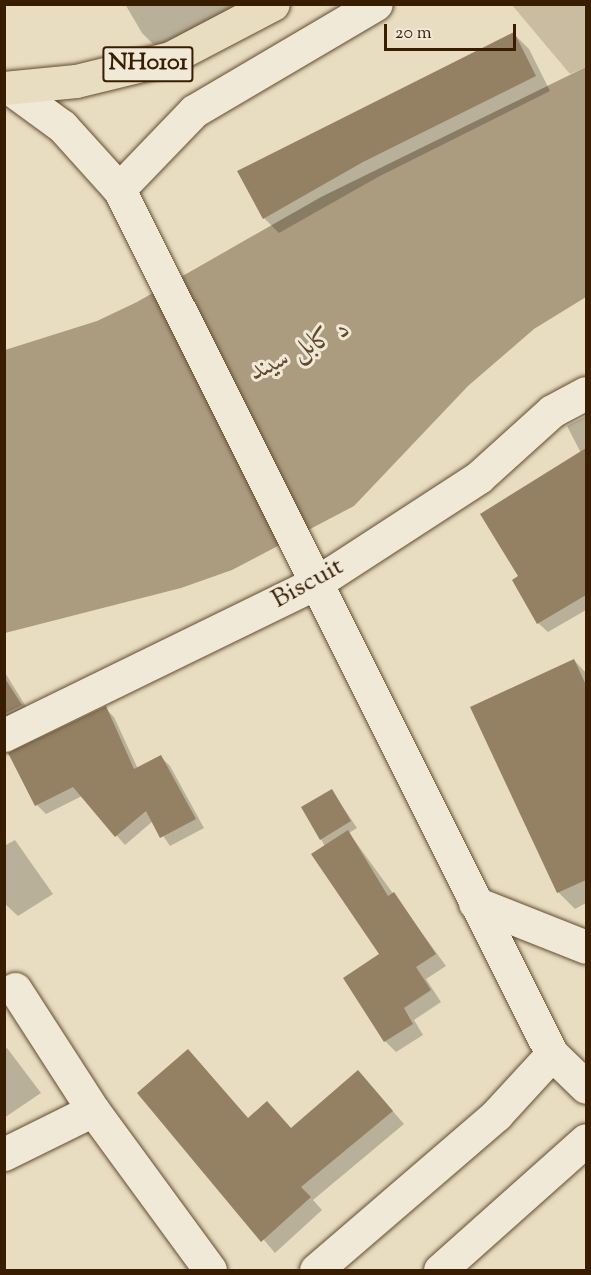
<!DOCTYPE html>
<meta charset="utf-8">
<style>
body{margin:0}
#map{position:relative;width:591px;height:1275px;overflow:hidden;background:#e8ddc1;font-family:"Sorts Mill Goudy",Amiri,serif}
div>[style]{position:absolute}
.green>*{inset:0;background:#cabca0}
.water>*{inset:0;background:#ac9c7f}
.shadow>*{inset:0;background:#0003}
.building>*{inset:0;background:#948164}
.roads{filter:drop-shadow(0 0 2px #644d30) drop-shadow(0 0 2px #644d30)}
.minor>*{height:33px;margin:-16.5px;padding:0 16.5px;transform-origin:16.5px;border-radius:16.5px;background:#f0e9d7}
.secondary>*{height:33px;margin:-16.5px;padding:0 16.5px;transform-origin:16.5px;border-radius:16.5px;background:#f0e9d7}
.trunk>*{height:33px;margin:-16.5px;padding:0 16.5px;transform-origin:16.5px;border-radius:16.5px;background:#e8ddc1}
span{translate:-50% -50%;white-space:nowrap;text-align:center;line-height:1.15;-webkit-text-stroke:6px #f0e9d7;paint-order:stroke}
.shield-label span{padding:2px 4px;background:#f0e9d7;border:2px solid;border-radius:4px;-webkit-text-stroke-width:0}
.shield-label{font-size:24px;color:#381d00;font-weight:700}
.street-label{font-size:26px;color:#381d00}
.water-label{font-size:27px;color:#61492c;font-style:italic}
.frame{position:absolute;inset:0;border:6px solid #381d00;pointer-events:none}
.scale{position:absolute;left:384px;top:24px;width:132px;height:27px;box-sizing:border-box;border:3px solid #381d00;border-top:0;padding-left:8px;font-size:18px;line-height:21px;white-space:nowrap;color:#381d00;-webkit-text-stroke:4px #f0e9d7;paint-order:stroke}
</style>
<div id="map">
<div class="green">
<div style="clip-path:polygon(512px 5px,586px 5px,586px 67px,570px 74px)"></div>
</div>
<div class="water">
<div style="clip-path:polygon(586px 67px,586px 297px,534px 329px,468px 386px,354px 506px,232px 570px,181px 588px,5px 633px,5px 350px,97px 321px,137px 302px,321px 197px)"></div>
</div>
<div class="shadow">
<div style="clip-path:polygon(125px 4px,240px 4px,161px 52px,142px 33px)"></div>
<div style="clip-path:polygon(514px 34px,529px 49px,550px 91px,378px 177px,279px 233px,264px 218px)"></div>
<div style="clip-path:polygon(586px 416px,586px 610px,548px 632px,538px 623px,520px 577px,581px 453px,567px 426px)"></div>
<div style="clip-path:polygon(574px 660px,586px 673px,586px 903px,575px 909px,558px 892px)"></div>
<div style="clip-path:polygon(4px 671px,33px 718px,4px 736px)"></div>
<div style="clip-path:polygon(105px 708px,114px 717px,138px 769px,161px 757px,170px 766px,204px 828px,170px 846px,153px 821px,125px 845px,82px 796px,46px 814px,37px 805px)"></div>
<div style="clip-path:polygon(332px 791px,357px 828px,349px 833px,446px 966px,426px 979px,441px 1002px,414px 1020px,423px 1035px,396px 1052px,385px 1041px,381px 954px,321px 839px)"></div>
<div style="clip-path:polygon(15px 840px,53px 894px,18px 916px,4px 903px,4px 846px)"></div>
<div style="clip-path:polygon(7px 1048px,41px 1093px,4px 1118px,4px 1050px)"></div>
<div style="clip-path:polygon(370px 1085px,404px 1124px,313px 1200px,322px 1210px,275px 1253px,139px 1093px,292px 1130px)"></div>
</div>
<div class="building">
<div style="clip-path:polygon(514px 32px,536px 76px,363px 162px,263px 219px,237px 171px)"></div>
<div style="clip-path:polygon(586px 448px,586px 595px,537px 624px,512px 580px,518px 576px,480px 514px)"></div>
<div style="clip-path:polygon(574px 659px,586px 685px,586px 880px,557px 893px,470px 707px)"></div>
<div style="clip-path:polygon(4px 677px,22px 705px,4px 714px)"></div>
<div style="clip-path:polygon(106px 706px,134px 769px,161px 755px,196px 819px,160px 838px,146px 811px,115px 837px,73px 787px,35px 806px,8px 753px)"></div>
<div style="clip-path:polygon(332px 789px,351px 821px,320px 840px,301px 807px)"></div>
<div style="clip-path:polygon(348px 830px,388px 896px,394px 892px,436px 954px,416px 967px,431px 990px,404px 1008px,413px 1024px,384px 1042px,343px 978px,379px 954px,311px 854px)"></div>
<div style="clip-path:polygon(188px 1049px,248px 1118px,267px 1101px,291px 1128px,358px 1070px,393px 1111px,301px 1187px,311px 1197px,261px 1242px,137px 1093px)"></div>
</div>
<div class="roads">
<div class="minor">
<div style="left:4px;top:735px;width:347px;rotate:-26deg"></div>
<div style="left:316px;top:583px;width:194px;rotate:-33deg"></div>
<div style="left:479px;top:477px;width:98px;rotate:-42.1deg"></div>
<div style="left:552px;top:411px;width:38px;rotate:-28deg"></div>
<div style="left:15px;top:989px;width:144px;rotate:57.2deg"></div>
<div style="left:93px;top:1110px;width:198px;rotate:53.8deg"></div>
<div style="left:4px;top:1154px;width:99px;rotate:-26.3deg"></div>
</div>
<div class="secondary">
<div style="left:11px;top:89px;width:63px;rotate:36deg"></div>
<div style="left:62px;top:126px;width:85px;rotate:47.9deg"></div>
<div style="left:119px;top:189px;width:967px;rotate:63.41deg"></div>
<div style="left:552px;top:1054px;width:47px;rotate:44.1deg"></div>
<div style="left:119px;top:189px;width:108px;rotate:-46.1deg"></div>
<div style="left:194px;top:111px;width:211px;rotate:-30.5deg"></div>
<div style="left:475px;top:903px;width:119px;rotate:21.6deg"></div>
<div style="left:316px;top:1270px;width:238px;rotate:-40.7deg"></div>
<div style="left:496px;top:1115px;width:83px;rotate:-47.4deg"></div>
<div style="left:440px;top:1270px;width:195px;rotate:-41.7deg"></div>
</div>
<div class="trunk">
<div style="left:4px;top:88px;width:72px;rotate:-5.6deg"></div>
<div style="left:76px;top:81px;width:97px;rotate:-13.7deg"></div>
<div style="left:170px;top:58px;width:116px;rotate:-27.7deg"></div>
</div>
</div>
<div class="shield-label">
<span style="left:148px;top:64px">NH0101</span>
</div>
<div class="street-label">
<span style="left:308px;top:584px;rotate:-29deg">Biscuit</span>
</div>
<div class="water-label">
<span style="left:300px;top:351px;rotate:-26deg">د کابل سيند</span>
</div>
<div class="frame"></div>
<div class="scale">20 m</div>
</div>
